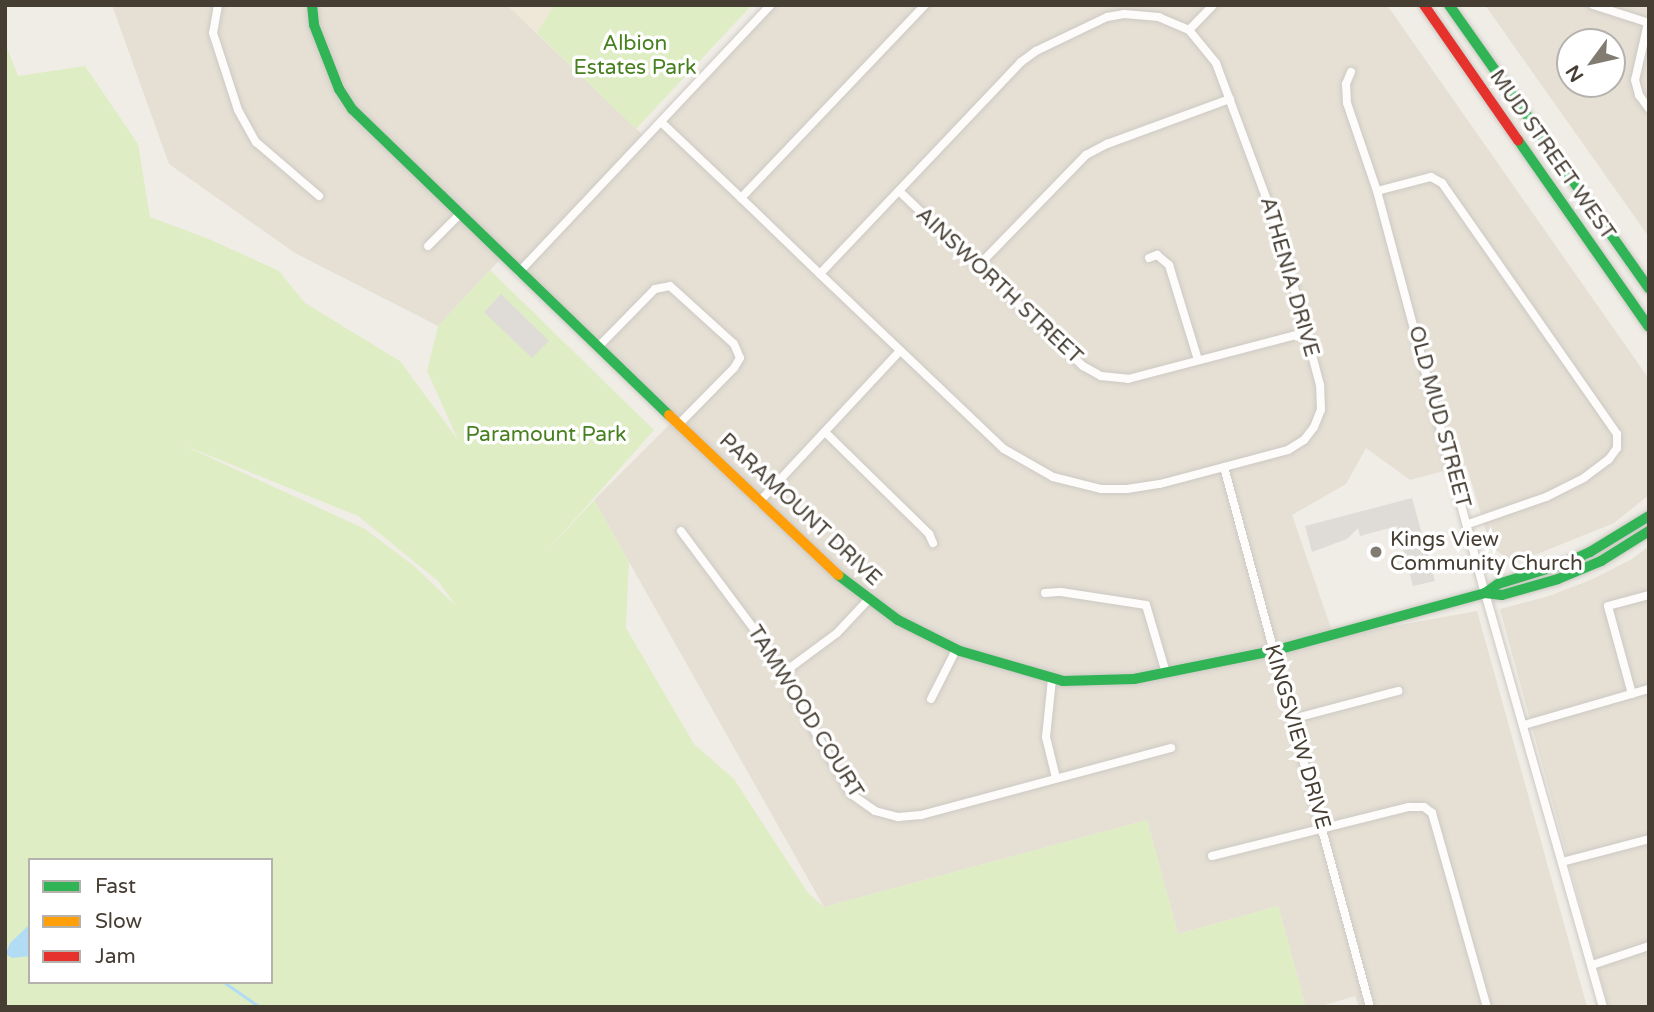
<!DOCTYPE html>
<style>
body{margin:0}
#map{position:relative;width:1654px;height:1012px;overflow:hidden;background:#f0ede7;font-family:"Varela Round",sans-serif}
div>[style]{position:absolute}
.residential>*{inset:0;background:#e5dfd4}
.education>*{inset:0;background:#efe8d8}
.green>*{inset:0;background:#dfedc4}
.parking>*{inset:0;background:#dfdcd7}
.water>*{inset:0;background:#b2dcf4}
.stream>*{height:2.5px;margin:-1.25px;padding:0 1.25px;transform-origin:1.25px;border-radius:1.25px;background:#b2dcf4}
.roads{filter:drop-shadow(0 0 2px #ccc9c3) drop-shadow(0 0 2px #ccc9c3)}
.street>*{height:8px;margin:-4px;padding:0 4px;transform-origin:4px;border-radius:4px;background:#fdfcfb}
.fast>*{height:10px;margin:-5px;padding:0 5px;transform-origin:5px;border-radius:5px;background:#30b455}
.slow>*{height:10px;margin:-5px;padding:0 5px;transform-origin:5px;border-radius:5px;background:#ff9f0a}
.jam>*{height:10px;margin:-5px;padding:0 5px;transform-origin:5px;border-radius:5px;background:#e5322d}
.dots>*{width:19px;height:19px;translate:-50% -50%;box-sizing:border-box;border:4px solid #fff;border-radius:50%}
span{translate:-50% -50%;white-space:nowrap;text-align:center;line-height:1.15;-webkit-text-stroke:7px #fff;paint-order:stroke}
.park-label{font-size:21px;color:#487f1f}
.street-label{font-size:21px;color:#463e33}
.poi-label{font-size:21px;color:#463e33}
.left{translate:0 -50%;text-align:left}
.frame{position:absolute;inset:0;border:7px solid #463e33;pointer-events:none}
.legend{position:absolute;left:28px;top:858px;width:245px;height:126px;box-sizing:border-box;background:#fff;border:2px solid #b5b2ad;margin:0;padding:9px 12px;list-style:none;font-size:21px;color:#463e33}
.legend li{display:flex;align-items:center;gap:14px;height:35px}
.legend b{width:35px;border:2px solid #b5b2ad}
.north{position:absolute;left:1556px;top:28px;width:70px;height:70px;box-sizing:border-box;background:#fff;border:2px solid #b5b2ad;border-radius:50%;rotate:237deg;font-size:19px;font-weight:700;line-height:28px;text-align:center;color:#463e33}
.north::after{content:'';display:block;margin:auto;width:24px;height:32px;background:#827b72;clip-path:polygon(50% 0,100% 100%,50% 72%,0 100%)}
</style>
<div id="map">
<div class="residential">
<div style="clip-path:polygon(112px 5px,507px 5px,645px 137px,769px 5px,1387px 5px,1649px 379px,1649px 495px,1614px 523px,1515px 563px,1491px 547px,1466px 465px,1410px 480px,1366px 448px,1346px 484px,1292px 515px,1334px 637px,1477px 611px,1587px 1007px,1359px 1007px,1355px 996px,1318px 1007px,1306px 1007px,1278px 906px,1178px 934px,1147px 820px,824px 907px,594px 500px,678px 416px,505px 254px,438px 326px,295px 253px,169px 164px)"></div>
<div style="clip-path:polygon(evenodd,1485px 5px,1649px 5px,1649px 237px,1485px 5px,1570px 42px,1612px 42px,1612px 84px,1570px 84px,1570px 42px)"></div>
<div style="clip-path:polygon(1649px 546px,1649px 1007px,1608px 1007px,1500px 609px,1549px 596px,1593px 579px,1632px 559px)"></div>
</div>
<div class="education">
<div style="clip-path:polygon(507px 5px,554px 5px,537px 33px)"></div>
</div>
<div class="green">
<div style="clip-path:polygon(554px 5px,752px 5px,636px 129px,537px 33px)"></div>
<div style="clip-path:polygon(evenodd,5px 43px,18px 76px,85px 66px,138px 144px,150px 217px,209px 239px,279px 271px,305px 303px,400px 361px,458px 440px,427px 371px,438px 326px,490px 270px,654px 430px,545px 553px,594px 500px,629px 562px,626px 628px,694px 744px,734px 779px,808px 893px,824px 907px,1147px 820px,1178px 934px,1278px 906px,1306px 1007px,5px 1007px,5px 43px,183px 445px,358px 516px,438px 581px,456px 606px,414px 566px,365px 529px,183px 445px,5px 43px,30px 860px,271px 860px,271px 982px,30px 982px,30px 860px)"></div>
</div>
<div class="parking">
<div style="clip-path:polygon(501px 294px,549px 341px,532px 358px,484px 312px)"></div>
<div style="clip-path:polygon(1412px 498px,1435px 581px,1413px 586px,1397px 526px,1360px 536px,1358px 528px,1347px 539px,1312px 552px,1305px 526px)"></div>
</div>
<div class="water">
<div style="clip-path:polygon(30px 924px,30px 956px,12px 958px,6px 954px,10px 943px)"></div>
</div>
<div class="stream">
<div style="left:224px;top:982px;width:44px;rotate:34.8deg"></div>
</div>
<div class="roads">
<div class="street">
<div style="left:218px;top:5px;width:28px;rotate:100deg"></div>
<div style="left:213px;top:33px;width:81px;rotate:72deg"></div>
<div style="left:238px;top:110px;width:37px;rotate:61deg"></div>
<div style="left:256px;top:142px;width:83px;rotate:40.6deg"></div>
<div style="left:1593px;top:5px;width:59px;rotate:17.8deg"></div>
<div style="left:1648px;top:23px;width:58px;rotate:102.8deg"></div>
<div style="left:1635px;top:80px;width:16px;rotate:75deg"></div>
<div style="left:1639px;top:95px;width:17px;rotate:54deg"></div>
<div style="left:1189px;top:30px;width:35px;rotate:-46deg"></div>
<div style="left:1351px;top:72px;width:13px;rotate:113deg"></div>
<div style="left:1346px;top:84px;width:19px;rotate:87deg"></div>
<div style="left:1347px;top:103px;width:93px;rotate:71.2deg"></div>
<div style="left:1377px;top:191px;width:416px;rotate:75deg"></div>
<div style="left:1485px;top:593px;width:430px;rotate:74.1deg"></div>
<div style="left:661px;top:122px;width:110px;rotate:43.5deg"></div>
<div style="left:741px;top:198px;width:110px;rotate:43.9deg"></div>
<div style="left:820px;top:274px;width:254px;rotate:43.6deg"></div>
<div style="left:1004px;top:449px;width:56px;rotate:29.7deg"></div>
<div style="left:1053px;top:477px;width:49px;rotate:14deg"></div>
<div style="left:1101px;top:489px;width:26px"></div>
<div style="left:1127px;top:489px;width:33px;rotate:-9deg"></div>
<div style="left:1160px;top:484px;width:132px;rotate:-14.9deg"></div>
<div style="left:1288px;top:450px;width:19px;rotate:-32deg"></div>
<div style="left:1304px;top:440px;width:16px;rotate:-52deg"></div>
<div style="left:1314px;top:427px;width:18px;rotate:-68deg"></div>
<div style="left:1321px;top:410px;width:25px;rotate:-92deg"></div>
<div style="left:1320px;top:385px;width:155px;rotate:-104.9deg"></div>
<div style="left:1280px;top:235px;width:184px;rotate:-110.4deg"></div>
<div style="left:1216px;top:63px;width:43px;rotate:-129.3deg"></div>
<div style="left:1189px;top:30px;width:33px;rotate:-157deg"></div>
<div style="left:1159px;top:17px;width:35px;rotate:-175deg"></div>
<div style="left:1124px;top:14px;width:17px;rotate:170deg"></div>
<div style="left:1107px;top:17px;width:79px;rotate:154.4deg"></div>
<div style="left:1036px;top:51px;width:19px;rotate:144deg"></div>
<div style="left:1021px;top:62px;width:292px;rotate:133.5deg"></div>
<div style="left:899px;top:191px;width:254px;rotate:43.6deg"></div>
<div style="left:1083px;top:366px;width:21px;rotate:29deg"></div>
<div style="left:1101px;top:376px;width:27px;rotate:6deg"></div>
<div style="left:1128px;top:379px;width:185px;rotate:-14.7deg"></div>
<div style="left:1377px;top:191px;width:56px;rotate:-14.5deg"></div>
<div style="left:1431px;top:177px;width:13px;rotate:29deg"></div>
<div style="left:1442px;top:183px;width:306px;rotate:55.1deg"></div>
<div style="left:1617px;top:434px;width:14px;rotate:90deg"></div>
<div style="left:1617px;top:448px;width:14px;rotate:126deg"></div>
<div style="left:1609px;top:459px;width:31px;rotate:143deg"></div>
<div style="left:1584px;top:478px;width:42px;rotate:153.4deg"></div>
<div style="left:1546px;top:497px;width:83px;rotate:160.9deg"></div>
<div style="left:741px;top:198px;width:267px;rotate:-46.4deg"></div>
<div style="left:428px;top:246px;width:42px;rotate:-45deg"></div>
<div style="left:1149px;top:258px;width:9px;rotate:-21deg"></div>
<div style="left:1157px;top:255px;width:16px;rotate:40deg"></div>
<div style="left:1169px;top:265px;width:99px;rotate:73deg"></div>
<div style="left:978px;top:266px;width:155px;rotate:-45.8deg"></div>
<div style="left:1086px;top:155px;width:24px;rotate:-28deg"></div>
<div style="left:1107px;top:144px;width:131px;rotate:-20.1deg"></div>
<div style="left:519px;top:272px;width:367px;rotate:-46.7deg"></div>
<div style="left:598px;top:347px;width:81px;rotate:-45.5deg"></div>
<div style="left:655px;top:289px;width:15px;rotate:-11deg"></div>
<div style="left:670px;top:286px;width:86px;rotate:42.2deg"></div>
<div style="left:734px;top:344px;width:15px;rotate:67deg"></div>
<div style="left:740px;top:358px;width:12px;rotate:121deg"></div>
<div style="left:734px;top:368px;width:78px;rotate:134.5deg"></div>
<div style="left:825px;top:432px;width:146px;rotate:44.4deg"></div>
<div style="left:929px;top:534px;width:10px;rotate:66deg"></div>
<div style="left:1224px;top:467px;width:559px;rotate:74.87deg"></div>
<div style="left:759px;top:502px;width:207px;rotate:-47deg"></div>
<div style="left:681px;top:531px;width:137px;rotate:53.3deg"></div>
<div style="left:763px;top:641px;width:177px;rotate:60.1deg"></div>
<div style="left:851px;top:794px;width:29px;rotate:35deg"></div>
<div style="left:875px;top:811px;width:24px;rotate:15deg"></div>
<div style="left:898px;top:817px;width:23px;rotate:-5deg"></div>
<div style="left:921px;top:815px;width:259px;rotate:-15deg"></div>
<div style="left:1045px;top:593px;width:16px;rotate:-4deg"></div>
<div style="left:1061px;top:592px;width:86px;rotate:8.7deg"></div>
<div style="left:1146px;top:605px;width:71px;rotate:73.6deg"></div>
<div style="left:783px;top:673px;width:67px;rotate:-36.5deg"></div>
<div style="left:837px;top:633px;width:45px;rotate:-46.8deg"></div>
<div style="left:1052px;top:679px;width:58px;rotate:95.9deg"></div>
<div style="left:1046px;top:737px;width:42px;rotate:76.3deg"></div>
<div style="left:1632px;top:694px;width:91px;rotate:-105.3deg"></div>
<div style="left:1608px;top:606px;width:42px;rotate:-15deg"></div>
<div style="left:931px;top:699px;width:55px;rotate:-63deg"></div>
<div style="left:1292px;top:719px;width:110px;rotate:-14.8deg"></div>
<div style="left:1524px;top:725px;width:130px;rotate:-16.1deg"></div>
<div style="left:1212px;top:856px;width:203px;rotate:-14deg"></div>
<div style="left:1409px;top:807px;width:15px"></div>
<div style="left:1424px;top:807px;width:10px;rotate:37deg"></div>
<div style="left:1432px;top:813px;width:202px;rotate:74.2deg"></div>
<div style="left:1562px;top:862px;width:90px;rotate:-14.8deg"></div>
<div style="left:1592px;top:965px;width:60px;rotate:-18.4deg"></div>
</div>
<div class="fast">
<div style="left:312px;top:5px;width:20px;rotate:84deg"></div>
<div style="left:314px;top:25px;width:69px;rotate:68.7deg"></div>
<div style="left:339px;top:89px;width:24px;rotate:57deg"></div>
<div style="left:352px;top:109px;width:441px;rotate:44deg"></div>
<div style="left:1449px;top:5px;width:347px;rotate:54.8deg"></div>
<div style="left:1518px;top:140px;width:228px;rotate:55deg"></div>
<div style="left:838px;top:575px;width:75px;rotate:36.9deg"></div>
<div style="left:898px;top:620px;width:69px;rotate:26.6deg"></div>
<div style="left:960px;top:651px;width:107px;rotate:16.2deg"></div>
<div style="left:1063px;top:681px;width:71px;rotate:-1.6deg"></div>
<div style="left:1134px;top:679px;width:142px;rotate:-11.4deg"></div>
<div style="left:1273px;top:651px;width:220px;rotate:-15.3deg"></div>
<div style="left:1485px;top:593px;width:16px;rotate:-35deg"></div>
<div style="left:1498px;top:584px;width:68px;rotate:-17.1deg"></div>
<div style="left:1563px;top:564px;width:30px;rotate:-24deg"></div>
<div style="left:1590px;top:552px;width:69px;rotate:-31.4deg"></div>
<div style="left:1485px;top:593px;width:17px;rotate:7deg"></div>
<div style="left:1502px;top:595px;width:58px;rotate:-15.9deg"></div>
<div style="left:1558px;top:579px;width:47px;rotate:-22.7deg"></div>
<div style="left:1601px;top:561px;width:57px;rotate:-32deg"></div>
</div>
<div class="slow">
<div style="left:669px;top:415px;width:233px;rotate:43.4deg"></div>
</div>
<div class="jam">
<div style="left:1424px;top:5px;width:165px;rotate:55.2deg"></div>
</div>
</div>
<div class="dots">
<div style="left:1376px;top:552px;background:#827b72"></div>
</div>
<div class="park-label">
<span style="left:635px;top:56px">Albion<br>Estates Park</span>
<span style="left:546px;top:435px">Paramount Park</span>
</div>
<div class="street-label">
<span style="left:1552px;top:155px;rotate:55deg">MUD STREET WEST</span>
<span style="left:1289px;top:277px;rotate:74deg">ATHENIA DRIVE</span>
<span style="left:999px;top:286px;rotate:43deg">AINSWORTH STREET</span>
<span style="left:1439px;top:417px;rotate:75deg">OLD MUD STREET</span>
<span style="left:800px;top:510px;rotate:43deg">PARAMOUNT DRIVE</span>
<span style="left:805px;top:712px;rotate:58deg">TAMWOOD COURT</span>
<span style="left:1297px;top:737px;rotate:74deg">KINGSVIEW DRIVE</span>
</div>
<div class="poi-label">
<span class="left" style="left:1390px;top:552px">Kings View<br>Community Church</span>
</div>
<div class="frame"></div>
<ul class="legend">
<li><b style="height:9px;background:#30b455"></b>Fast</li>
<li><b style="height:9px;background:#ff9f0a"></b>Slow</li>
<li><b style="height:9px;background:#e5322d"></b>Jam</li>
</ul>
<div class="north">N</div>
</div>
